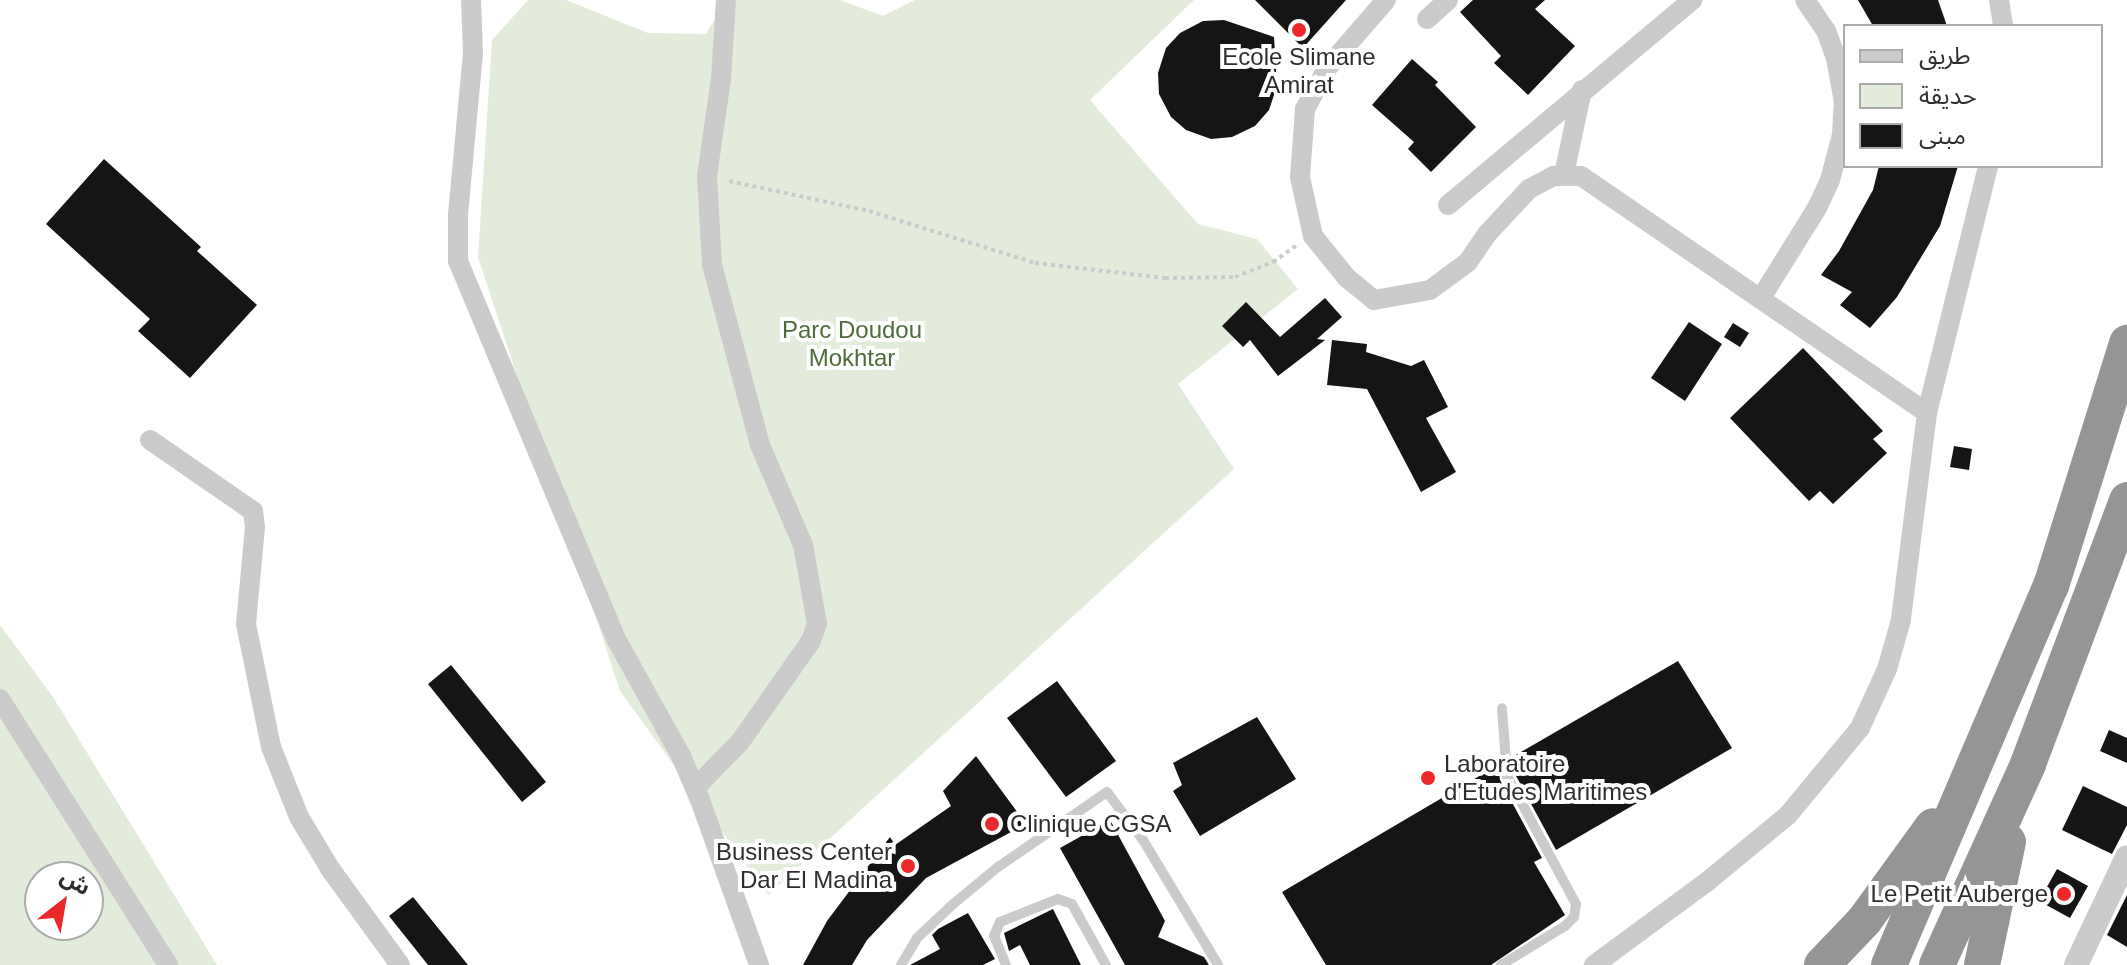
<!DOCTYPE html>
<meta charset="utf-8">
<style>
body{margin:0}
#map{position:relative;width:2127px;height:965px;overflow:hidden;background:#fff;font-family:Helvetica,"Noto Sans Arabic",sans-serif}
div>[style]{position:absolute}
.green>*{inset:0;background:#e3ecdb}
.building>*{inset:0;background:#151515}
.path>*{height:4px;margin-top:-2px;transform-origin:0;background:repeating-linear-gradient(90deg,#cbcbcb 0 4px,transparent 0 8px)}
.service>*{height:10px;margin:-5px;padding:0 5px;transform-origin:5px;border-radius:5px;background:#cbcbcb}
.minor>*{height:20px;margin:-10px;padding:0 10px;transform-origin:10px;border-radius:10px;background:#cbcbcb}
.tertiary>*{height:24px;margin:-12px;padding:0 12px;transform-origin:12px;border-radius:12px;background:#cbcbcb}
.motorway>*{height:36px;margin:-18px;padding:0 18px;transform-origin:18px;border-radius:18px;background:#959595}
.dots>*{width:22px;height:22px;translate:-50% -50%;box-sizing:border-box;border:4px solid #fff;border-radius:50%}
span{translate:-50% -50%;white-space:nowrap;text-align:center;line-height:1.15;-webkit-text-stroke:8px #fff;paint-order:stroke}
.poi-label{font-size:24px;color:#2e2e2e}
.left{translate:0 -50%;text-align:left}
.right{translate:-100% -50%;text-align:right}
.park-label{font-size:24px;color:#4e6c3a}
.legend{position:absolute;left:1843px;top:24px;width:260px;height:144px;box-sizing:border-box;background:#fff;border:2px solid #ababab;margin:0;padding:10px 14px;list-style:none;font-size:24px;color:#2e2e2e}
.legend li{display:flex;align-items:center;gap:16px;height:40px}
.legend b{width:40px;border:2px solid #ababab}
.north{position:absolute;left:24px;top:861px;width:80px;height:80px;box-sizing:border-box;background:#fff;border:2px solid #ababab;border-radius:50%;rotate:31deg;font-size:22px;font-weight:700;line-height:32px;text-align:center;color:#2e2e2e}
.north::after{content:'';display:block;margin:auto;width:28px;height:36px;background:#ec292a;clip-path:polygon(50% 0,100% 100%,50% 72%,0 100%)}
</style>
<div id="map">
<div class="green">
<div style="clip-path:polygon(528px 0,566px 0,648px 33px,706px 34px,726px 0,840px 0,883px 16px,915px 0,1194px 0,1090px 100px,1198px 224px,1257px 239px,1298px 289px,1178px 384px,1234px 469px,768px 895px,620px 691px,478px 257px,492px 40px)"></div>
<div style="clip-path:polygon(evenodd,0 625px,53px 697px,217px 965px,0 965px,0 625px,40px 877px,88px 877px,88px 925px,40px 925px,40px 877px)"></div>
</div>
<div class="building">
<div style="clip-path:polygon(1255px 0,1346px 0,1303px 48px)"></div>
<div style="clip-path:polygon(1473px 0,1545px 0,1535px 9px,1575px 46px,1528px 95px,1494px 63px,1501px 56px,1460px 12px)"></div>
<div style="clip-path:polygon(1858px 0,1938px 0,1947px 26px,1873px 26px)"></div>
<div style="clip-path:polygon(1224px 20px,1274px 37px,1277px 86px,1269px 110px,1255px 126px,1232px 137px,1211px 139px,1186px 130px,1171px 117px,1159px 94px,1158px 73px,1166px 48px,1180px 33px,1203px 21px)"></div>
<div style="clip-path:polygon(1412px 59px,1438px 82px,1435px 85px,1476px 127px,1431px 172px,1408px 149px,1414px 142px,1372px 105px)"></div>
<div style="clip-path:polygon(104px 159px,201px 247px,197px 251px,257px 305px,190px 378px,138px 331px,150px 319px,46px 224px)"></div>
<div style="clip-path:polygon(1879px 166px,1958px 166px,1940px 226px,1897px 297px,1870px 328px,1840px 305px,1852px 292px,1821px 275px,1839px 251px,1873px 190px)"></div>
<div style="clip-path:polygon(1325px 298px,1342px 317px,1317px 339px,1325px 340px,1278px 376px,1250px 340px,1243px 347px,1222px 326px,1246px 302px,1280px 337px)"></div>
<div style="clip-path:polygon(1689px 322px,1722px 344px,1685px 401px,1651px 378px)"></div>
<div style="clip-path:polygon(1733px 323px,1749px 333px,1740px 347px,1724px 337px)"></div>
<div style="clip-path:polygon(1332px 340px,1367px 344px,1366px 352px,1411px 366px,1424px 360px,1448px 407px,1426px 418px,1456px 472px,1421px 492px,1367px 389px,1327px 385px)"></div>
<div style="clip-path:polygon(1803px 348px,1883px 431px,1873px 439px,1887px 453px,1833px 504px,1820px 491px,1809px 501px,1730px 418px)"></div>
<div style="clip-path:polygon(1954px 446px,1972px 449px,1969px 470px,1950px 467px)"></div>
<div style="clip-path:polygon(1678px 661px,1732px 748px,1556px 850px,1515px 774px,1514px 756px)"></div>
<div style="clip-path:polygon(451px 665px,546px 782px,522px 802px,428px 684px)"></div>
<div style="clip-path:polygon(1057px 681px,1116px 761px,1066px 797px,1007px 718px)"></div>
<div style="clip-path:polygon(1257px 717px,1296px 779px,1200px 836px,1173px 791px,1182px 785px,1173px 763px)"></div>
<div style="clip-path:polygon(2109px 730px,2127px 738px,2127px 763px,2100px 751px)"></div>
<div style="clip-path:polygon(976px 756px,1026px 824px,926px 878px,867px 940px,852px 965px,803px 965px,827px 921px,890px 837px,895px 845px,951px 806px,943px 791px)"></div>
<div style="clip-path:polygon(1498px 765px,1500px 780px,1542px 858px,1534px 862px,1565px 915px,1491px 965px,1326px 965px,1282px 892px)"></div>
<div style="clip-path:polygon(2083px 786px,2127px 807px,2127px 825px,2112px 854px,2062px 830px)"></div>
<div style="clip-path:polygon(1110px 820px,1165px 921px,1158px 937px,1204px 957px,1209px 965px,1125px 965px,1060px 848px)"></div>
<div style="clip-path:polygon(2057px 869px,2088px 886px,2070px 918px,2039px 901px)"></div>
<div style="clip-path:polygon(2127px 895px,2127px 947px,2107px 935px)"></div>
<div style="clip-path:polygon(413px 897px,468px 965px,428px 965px,389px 916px)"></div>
<div style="clip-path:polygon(1053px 909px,1081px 965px,1030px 965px,1020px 945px,1009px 951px,1004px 933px)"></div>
<div style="clip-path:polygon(968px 913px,995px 959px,983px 965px,910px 965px,940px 949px,932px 935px,938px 929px)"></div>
</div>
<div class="path">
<div style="left:729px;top:181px;width:143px;rotate:12.1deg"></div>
<div style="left:869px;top:211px;width:174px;rotate:17.4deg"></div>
<div style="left:1035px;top:263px;width:131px;rotate:6.6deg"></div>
<div style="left:1165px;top:278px;width:70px;rotate:-0.8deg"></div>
<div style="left:1235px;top:277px;width:41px;rotate:-21.5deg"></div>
<div style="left:1273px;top:262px;width:28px;rotate:-35deg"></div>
</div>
<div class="service">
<div style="left:901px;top:965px;width:31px;rotate:-59deg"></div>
<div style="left:917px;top:938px;width:48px;rotate:-43.3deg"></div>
<div style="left:952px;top:905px;width:60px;rotate:-39.6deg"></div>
<div style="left:998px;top:867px;width:132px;rotate:-34.5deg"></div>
<div style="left:1107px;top:792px;width:60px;rotate:53.1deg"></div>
<div style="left:1143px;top:840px;width:146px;rotate:59deg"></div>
<div style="left:1006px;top:965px;width:31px;rotate:-112deg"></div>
<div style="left:994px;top:936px;width:15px;rotate:-67deg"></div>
<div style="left:1000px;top:922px;width:62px;rotate:-21.6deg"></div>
<div style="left:1058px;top:899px;width:15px;rotate:20deg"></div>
<div style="left:1072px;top:904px;width:70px;rotate:60.9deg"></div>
<div style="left:1501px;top:965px;width:75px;rotate:-31.4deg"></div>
<div style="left:1565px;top:926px;width:13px;rotate:-45deg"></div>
<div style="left:1574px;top:917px;width:13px;rotate:-81deg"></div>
<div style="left:1576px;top:904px;width:145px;rotate:-118.3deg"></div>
<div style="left:1507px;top:776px;width:68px;rotate:-94.2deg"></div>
</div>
<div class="minor">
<div style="left:471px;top:0;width:53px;rotate:87.8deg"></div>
<div style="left:473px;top:53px;width:163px;rotate:95.3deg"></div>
<div style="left:458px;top:215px;width:46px;rotate:90deg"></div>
<div style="left:458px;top:261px;width:410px;rotate:67.3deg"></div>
<div style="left:616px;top:639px;width:134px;rotate:60.9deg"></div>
<div style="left:681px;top:756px;width:48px;rotate:66.6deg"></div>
<div style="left:700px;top:800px;width:175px;rotate:70.3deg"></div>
<div style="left:1386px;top:0;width:89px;rotate:130.9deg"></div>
<div style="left:1328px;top:67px;width:48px;rotate:118.7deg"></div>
<div style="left:1305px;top:109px;width:68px;rotate:94.2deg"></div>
<div style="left:1300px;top:177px;width:60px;rotate:77.6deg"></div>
<div style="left:1313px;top:236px;width:54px;rotate:51deg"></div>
<div style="left:1347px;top:278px;width:35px;rotate:39deg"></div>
<div style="left:1374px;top:300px;width:57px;rotate:-10.1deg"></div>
<div style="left:1430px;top:290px;width:47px;rotate:-36.4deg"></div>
<div style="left:1468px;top:262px;width:34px;rotate:-56deg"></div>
<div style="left:1487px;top:234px;width:62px;rotate:-47deg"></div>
<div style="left:1529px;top:189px;width:27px;rotate:-28deg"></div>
<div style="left:1553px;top:176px;width:28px"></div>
<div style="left:1581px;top:176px;width:419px;rotate:34.4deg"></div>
<div style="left:1927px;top:413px;width:209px;rotate:97.2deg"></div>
<div style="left:1901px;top:620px;width:51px;rotate:105.9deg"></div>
<div style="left:1887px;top:669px;width:65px;rotate:114.6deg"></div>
<div style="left:1860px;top:728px;width:113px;rotate:129.6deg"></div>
<div style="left:1788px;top:815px;width:104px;rotate:140.5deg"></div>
<div style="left:1708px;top:881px;width:142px;rotate:143.6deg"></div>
<div style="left:1999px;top:0;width:26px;rotate:81deg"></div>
<div style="left:1427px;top:19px;width:28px;rotate:-42deg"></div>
<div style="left:1564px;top:174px;width:86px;rotate:-77.9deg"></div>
<div style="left:1448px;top:205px;width:319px;rotate:-40deg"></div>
<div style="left:1761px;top:298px;width:106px;rotate:-58.1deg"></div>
<div style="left:1817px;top:208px;width:31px;rotate:-65deg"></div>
<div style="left:1830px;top:180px;width:47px;rotate:-75.1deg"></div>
<div style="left:1842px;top:135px;width:33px;rotate:-87deg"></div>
<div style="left:1844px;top:102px;width:45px;rotate:-100.3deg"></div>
<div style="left:1836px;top:58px;width:29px;rotate:-110deg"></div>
<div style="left:1826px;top:31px;width:37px;rotate:-124deg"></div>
<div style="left:1927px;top:413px;width:254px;rotate:-76.1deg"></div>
<div style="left:150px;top:440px;width:125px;rotate:34.6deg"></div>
<div style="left:253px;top:511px;width:16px;rotate:83deg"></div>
<div style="left:255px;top:527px;width:97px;rotate:95.3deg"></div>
<div style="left:246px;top:624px;width:126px;rotate:78.5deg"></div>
<div style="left:271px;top:747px;width:75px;rotate:68.2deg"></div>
<div style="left:299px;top:817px;width:62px;rotate:58.9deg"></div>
<div style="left:331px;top:870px;width:117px;rotate:54deg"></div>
<div style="left:0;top:699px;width:315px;rotate:57.7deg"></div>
<div style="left:695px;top:788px;width:64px;rotate:-45.6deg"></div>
<div style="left:740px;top:742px;width:123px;rotate:-54.9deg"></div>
<div style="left:811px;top:641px;width:18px;rotate:-71deg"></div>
<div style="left:817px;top:624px;width:80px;rotate:-100deg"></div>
<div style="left:803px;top:545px;width:109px;rotate:-113.3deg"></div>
<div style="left:760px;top:445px;width:187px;rotate:-104.9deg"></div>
<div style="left:712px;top:264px;width:88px;rotate:-93.3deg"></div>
<div style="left:707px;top:176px;width:98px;rotate:-81.8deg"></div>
<div style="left:721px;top:79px;width:79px;rotate:-86.4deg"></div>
</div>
<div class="tertiary">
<div style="left:2076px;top:965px;width:119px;rotate:-64.7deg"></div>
</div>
<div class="motorway">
<div style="left:1822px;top:965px;width:61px;rotate:-46.3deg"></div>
<div style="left:1864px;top:921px;width:117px;rotate:-54deg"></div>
<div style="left:1889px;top:965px;width:412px;rotate:-66.9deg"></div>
<div style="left:2051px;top:586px;width:255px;rotate:-72.6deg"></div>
<div style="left:1937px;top:965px;width:221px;rotate:-65.6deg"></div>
<div style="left:2028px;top:764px;width:282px;rotate:-69.4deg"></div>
<div style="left:1982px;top:965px;width:126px;rotate:-78.1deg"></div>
</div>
<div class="dots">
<div style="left:1299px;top:30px;background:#ec292a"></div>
<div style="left:1428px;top:778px;background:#ec292a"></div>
<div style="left:992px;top:824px;background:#ec292a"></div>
<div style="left:908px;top:866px;background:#ec292a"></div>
<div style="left:2064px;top:894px;background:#ec292a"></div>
</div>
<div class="poi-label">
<span style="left:1299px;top:71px">Ecole Slimane<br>Amirat</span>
<span class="left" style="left:1444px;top:778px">Laboratoire<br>d'Etudes Maritimes</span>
<span class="left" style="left:1010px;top:824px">Clinique CGSA</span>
<span class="right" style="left:892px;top:866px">Business Center<br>Dar El Madina</span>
<span class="right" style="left:2048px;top:894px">Le Petit Auberge</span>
</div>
<div class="park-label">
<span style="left:852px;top:344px">Parc Doudou<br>Mokhtar</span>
</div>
<ul class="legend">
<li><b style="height:10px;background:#cbcbcb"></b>طريق</li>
<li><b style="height:22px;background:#e3ecdb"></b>حديقة</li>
<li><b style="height:22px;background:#151515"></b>مبنى</li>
</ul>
<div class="north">ش</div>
</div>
